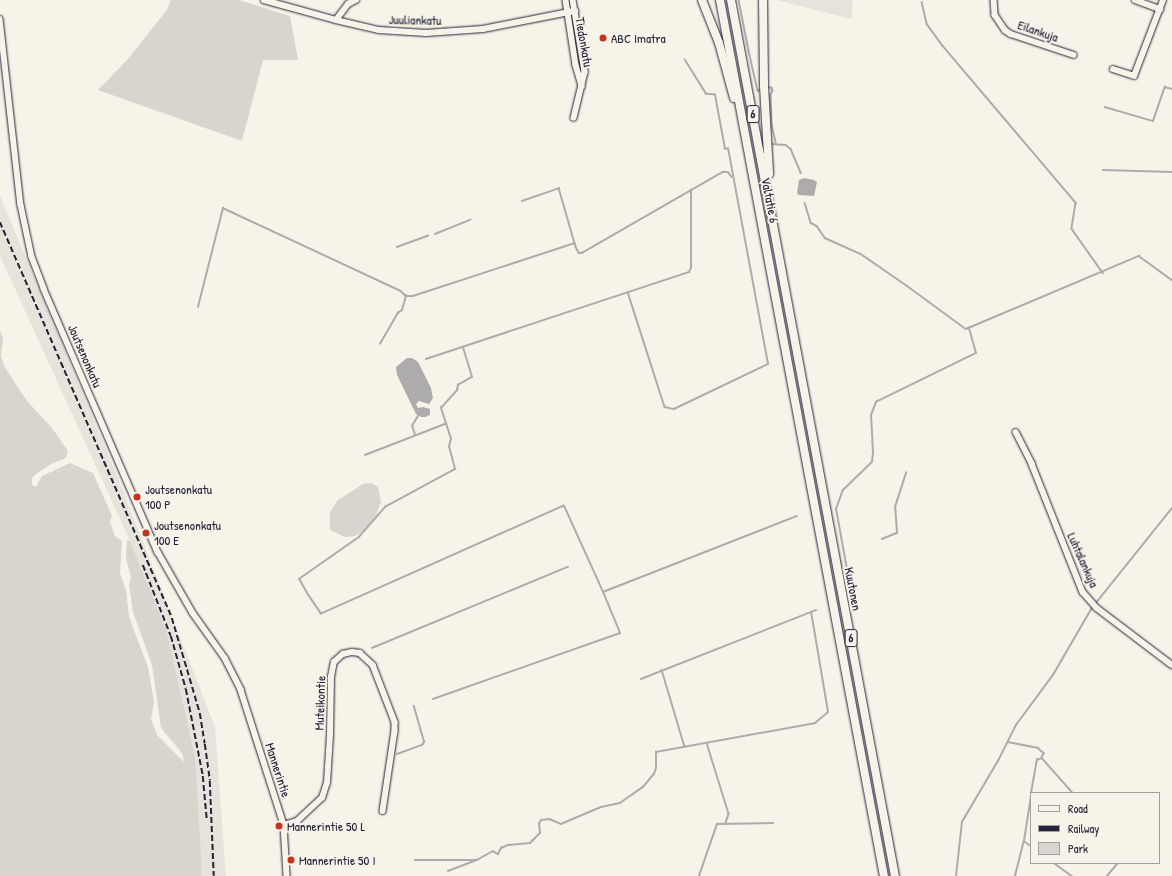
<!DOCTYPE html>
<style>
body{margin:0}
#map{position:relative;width:1172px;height:876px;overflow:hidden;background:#f7f3e8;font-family:"Patrick Hand",sans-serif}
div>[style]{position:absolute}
.built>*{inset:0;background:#e7e3db}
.green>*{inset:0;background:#d8d5cf}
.water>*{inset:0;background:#aeabad}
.stream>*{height:1.5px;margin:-0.75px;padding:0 0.75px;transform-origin:0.75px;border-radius:0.75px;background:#aeabad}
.roads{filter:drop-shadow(0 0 1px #22223b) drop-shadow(0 0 1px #22223b)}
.minor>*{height:5.5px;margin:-2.75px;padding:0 2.75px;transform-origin:2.75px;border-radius:2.75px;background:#f7f3e8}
.highway>*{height:8px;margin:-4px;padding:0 4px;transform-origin:4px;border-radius:4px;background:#f7f3e8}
.rail>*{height:1.5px;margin-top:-0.75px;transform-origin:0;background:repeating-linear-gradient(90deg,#22223b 0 6px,transparent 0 9px)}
.dots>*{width:11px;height:11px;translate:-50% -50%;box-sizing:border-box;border:2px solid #f7f3e8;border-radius:50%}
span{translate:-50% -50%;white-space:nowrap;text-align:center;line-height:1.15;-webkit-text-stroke:4px #f7f3e8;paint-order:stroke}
.shield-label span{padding:1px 3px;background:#f7f3e8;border:1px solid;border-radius:3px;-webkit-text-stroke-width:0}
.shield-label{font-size:12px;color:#22223b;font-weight:700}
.street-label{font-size:13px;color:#22223b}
.poi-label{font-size:13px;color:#22223b}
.left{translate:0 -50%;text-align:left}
.legend{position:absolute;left:1030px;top:792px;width:130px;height:72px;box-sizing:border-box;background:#f7f3e8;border:1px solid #a29fa3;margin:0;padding:5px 7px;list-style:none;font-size:12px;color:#22223b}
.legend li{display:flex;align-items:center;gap:8px;height:20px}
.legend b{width:20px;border:1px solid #a29fa3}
</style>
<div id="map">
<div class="built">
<div style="clip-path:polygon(777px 0,853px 0,851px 19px)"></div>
<div style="clip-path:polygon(0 196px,120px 483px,215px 727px,226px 876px,201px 876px,201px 855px,166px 629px,130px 541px,0 256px)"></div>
</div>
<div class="green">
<div style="clip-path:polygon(171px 0,239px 0,290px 16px,298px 60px,263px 60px,242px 141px,98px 90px,127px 60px,167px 10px)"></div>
<div style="clip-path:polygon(0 331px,3px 338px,1px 356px,4px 366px,27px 401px,52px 428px,68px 451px,66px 458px,51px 464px,36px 474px,32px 478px,32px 485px,36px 487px,42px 476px,70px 463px,93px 473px,112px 516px,110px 522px,115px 536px,122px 541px,120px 573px,126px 590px,129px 617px,148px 667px,154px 702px,151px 719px,157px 735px,184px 762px,182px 753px,161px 728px,152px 665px,133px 612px,129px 585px,131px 578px,126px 558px,127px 540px,130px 541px,166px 629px,195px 757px,201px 855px,201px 876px,0 876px)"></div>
<div style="clip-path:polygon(371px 483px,378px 487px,381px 502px,374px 521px,366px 530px,355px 536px,345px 537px,330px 530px,330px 512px,338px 500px,363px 484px)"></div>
</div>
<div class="water">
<div style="clip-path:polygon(804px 178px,814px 180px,817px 182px,814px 196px,799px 195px,797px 193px,799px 180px)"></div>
<div style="clip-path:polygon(407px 358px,412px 358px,418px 362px,431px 388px,433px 398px,429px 404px,419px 401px,416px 404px,418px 408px,423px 407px,430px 409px,430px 415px,425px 417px,421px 417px,416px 414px,397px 375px,396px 367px)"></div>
</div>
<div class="stream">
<div style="left:739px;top:0;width:52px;rotate:78.9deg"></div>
<div style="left:749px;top:51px;width:41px;rotate:77.3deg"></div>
<div style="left:758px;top:91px;width:2px;rotate:-27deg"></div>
<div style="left:922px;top:2px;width:23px;rotate:77deg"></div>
<div style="left:927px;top:24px;width:27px;rotate:54deg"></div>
<div style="left:943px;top:46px;width:206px;rotate:49.7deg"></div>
<div style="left:1076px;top:203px;width:26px;rotate:99deg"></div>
<div style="left:1072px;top:229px;width:54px;rotate:54.8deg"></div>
<div style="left:767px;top:87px;width:5px;rotate:11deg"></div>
<div style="left:772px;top:88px;width:3px;rotate:72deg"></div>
<div style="left:773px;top:91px;width:4px;rotate:117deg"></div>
<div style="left:771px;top:95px;width:30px;rotate:88deg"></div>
<div style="left:772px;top:125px;width:18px;rotate:77deg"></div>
<div style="left:1105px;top:107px;width:50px;rotate:16.3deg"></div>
<div style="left:1153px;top:121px;width:36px;rotate:-71deg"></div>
<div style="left:1165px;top:87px;width:7px;rotate:16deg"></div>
<div style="left:771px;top:144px;width:15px;rotate:4deg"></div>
<div style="left:786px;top:145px;width:6px;rotate:39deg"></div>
<div style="left:791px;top:149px;width:26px;rotate:67deg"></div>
<div style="left:1103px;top:170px;width:69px;rotate:1.7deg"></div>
<div style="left:522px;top:201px;width:39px;rotate:-19deg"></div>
<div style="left:559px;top:188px;width:61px;rotate:73.9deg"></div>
<div style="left:576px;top:247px;width:7px;rotate:63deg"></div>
<div style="left:579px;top:253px;width:3px"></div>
<div style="left:582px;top:253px;width:163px;rotate:-29.9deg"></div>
<div style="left:723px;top:172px;width:5px"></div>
<div style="left:728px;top:172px;width:6px;rotate:51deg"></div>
<div style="left:805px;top:203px;width:21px;rotate:73deg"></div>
<div style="left:811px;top:223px;width:7px;rotate:27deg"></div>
<div style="left:817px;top:226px;width:14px;rotate:56deg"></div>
<div style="left:825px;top:238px;width:39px;rotate:24deg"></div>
<div style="left:861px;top:254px;width:55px;rotate:34.6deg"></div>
<div style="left:906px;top:285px;width:74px;rotate:36.3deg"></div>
<div style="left:966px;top:329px;width:188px;rotate:-22.9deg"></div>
<div style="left:1139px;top:256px;width:41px;rotate:36deg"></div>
<div style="left:435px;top:234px;width:38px;rotate:-22deg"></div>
<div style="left:397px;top:247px;width:33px;rotate:-20deg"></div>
<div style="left:628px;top:292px;width:121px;rotate:72.2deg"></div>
<div style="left:665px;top:407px;width:9px;rotate:13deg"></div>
<div style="left:674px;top:409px;width:104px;rotate:-25.6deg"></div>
<div style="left:768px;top:364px;width:219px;rotate:-100.5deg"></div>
<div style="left:728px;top:149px;width:3px;rotate:180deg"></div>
<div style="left:725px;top:149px;width:55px;rotate:-100.5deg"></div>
<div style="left:715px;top:95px;width:9px;rotate:-174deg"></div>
<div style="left:706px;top:94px;width:40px;rotate:-122deg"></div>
<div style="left:198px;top:307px;width:102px;rotate:-75.8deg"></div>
<div style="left:223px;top:208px;width:196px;rotate:25deg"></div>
<div style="left:401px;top:291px;width:7px;rotate:45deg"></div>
<div style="left:406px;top:296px;width:7px"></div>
<div style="left:413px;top:296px;width:170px;rotate:-18.1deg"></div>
<div style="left:380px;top:344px;width:36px;rotate:-60deg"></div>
<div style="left:398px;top:313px;width:5px;rotate:-37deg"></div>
<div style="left:402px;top:310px;width:15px;rotate:-74deg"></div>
<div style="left:426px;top:359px;width:277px;rotate:-18.3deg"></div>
<div style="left:689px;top:272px;width:4px;rotate:-63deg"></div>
<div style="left:691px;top:268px;width:78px;rotate:-90deg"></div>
<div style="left:415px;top:435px;width:9px;rotate:-108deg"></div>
<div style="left:412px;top:426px;width:12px;rotate:-59deg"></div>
<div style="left:365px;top:455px;width:86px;rotate:-21.2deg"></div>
<div style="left:882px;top:539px;width:16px;rotate:-22deg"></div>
<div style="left:897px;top:533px;width:26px;rotate:-94deg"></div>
<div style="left:895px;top:507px;width:36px;rotate:-72deg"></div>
<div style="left:603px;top:592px;width:208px;rotate:-21.4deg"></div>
<div style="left:852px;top:597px;width:89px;rotate:-100.3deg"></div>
<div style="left:836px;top:509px;width:20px;rotate:-70deg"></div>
<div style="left:843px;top:490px;width:40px;rotate:-44deg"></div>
<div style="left:872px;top:462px;width:9px;rotate:-84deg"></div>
<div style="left:873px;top:453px;width:38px;rotate:-93deg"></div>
<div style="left:871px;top:415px;width:14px;rotate:-69deg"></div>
<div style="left:876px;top:402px;width:111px;rotate:-26.1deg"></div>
<div style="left:976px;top:353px;width:26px;rotate:-106deg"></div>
<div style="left:1096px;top:603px;width:122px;rotate:-51.3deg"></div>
<div style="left:372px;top:648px;width:212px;rotate:-22.5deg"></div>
<div style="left:662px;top:670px;width:80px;rotate:73.4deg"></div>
<div style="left:641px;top:679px;width:188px;rotate:-21.5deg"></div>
<div style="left:433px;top:699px;width:198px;rotate:-19.4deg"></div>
<div style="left:620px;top:633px;width:44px;rotate:-112.5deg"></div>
<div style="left:603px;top:592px;width:94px;rotate:-114.4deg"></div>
<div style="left:564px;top:506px;width:266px;rotate:156deg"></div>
<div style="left:321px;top:614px;width:23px;rotate:-124deg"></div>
<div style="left:308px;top:595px;width:18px;rotate:-119deg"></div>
<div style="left:299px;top:579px;width:73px;rotate:-35deg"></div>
<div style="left:359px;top:537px;width:40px;rotate:-49deg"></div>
<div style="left:385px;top:507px;width:80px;rotate:-28.5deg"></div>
<div style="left:455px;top:469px;width:23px;rotate:-105deg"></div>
<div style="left:449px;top:447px;width:8px;rotate:-76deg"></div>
<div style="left:451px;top:439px;width:33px;rotate:-108deg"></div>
<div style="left:441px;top:408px;width:24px;rotate:-48deg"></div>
<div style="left:457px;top:390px;width:5px;rotate:-79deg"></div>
<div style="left:458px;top:385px;width:16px;rotate:-30deg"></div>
<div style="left:472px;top:377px;width:30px;rotate:-107deg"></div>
<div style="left:1008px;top:742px;width:31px;rotate:11deg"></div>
<div style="left:1038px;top:748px;width:8px;rotate:40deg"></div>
<div style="left:1044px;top:753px;width:5px;rotate:112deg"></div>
<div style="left:707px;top:743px;width:74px;rotate:72.8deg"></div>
<div style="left:729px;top:814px;width:9px;rotate:108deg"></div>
<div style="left:397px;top:754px;width:27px;rotate:-20deg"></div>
<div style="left:422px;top:745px;width:4px;rotate:-56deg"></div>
<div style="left:424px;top:742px;width:37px;rotate:-106deg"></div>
<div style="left:1042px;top:758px;width:47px;rotate:48.5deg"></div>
<div style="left:1031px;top:793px;width:34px;rotate:-80deg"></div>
<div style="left:1037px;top:760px;width:5px;rotate:-22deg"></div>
<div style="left:1024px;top:841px;width:9px;rotate:36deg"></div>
<div style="left:415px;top:860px;width:60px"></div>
<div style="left:1054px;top:863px;width:22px;rotate:36deg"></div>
<div style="left:448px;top:871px;width:31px;rotate:-21deg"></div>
<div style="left:477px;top:860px;width:18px;rotate:-29deg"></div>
<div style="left:493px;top:851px;width:6px;rotate:31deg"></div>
<div style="left:498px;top:854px;width:7px;rotate:-63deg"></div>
<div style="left:501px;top:848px;width:8px;rotate:-23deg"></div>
<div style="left:508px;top:845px;width:22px;rotate:-5deg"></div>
<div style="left:530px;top:843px;width:14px;rotate:-45deg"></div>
<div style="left:540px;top:833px;width:9px;rotate:-96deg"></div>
<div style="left:539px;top:824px;width:4px;rotate:-63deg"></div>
<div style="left:541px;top:820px;width:9px;rotate:-6deg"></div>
<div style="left:550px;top:819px;width:12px;rotate:24deg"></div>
<div style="left:561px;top:824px;width:43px;rotate:-23deg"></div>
<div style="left:601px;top:807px;width:19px;rotate:-12deg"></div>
<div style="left:620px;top:803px;width:28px;rotate:-35deg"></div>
<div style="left:643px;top:787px;width:17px;rotate:-50deg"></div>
<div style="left:654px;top:774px;width:6px;rotate:-72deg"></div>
<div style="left:656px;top:768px;width:16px;rotate:-90deg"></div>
<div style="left:656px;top:752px;width:162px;rotate:-10.3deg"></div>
<div style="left:815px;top:723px;width:17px;rotate:-40deg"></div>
<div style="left:828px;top:712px;width:101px;rotate:-99.6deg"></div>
<div style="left:699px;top:876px;width:55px;rotate:-70.9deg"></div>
<div style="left:717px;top:824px;width:56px;rotate:-1deg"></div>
<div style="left:956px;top:876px;width:54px;rotate:-83.7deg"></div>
<div style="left:962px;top:822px;width:71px;rotate:-59.5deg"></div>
<div style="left:998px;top:761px;width:40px;rotate:-63.4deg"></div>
<div style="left:1016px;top:725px;width:62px;rotate:-53.5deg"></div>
<div style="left:1053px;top:675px;width:80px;rotate:-59.9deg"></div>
<div style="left:1015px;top:876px;width:36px;rotate:-76deg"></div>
<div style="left:1024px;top:841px;width:46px;rotate:-81.2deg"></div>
<div style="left:1107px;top:876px;width:17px;rotate:-50deg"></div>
</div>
<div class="roads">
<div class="minor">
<div style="left:264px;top:0;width:75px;rotate:15.5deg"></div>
<div style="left:336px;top:20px;width:44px;rotate:13.1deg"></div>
<div style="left:379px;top:30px;width:47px;rotate:3.7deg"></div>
<div style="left:426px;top:33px;width:57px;rotate:-4deg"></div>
<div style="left:483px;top:29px;width:94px;rotate:-11.1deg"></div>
<div style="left:566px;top:0;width:66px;rotate:81.3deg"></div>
<div style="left:576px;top:65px;width:22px;rotate:74deg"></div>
<div style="left:573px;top:0;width:73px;rotate:80.5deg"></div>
<div style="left:585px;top:72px;width:47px;rotate:103.4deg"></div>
<div style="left:994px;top:0;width:15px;rotate:86deg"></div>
<div style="left:995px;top:15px;width:18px;rotate:56deg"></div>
<div style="left:1005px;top:30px;width:7px;rotate:34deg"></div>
<div style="left:1011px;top:34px;width:66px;rotate:18.4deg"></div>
<div style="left:1135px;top:0;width:27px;rotate:20deg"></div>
<div style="left:0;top:19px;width:187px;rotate:83.6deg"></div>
<div style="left:21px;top:205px;width:53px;rotate:78.1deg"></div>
<div style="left:32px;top:257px;width:34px;rotate:69deg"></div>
<div style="left:44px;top:289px;width:287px;rotate:66.6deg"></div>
<div style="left:158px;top:552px;width:70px;rotate:60.2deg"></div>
<div style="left:193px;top:613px;width:55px;rotate:54.6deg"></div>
<div style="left:225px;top:658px;width:36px;rotate:63deg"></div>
<div style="left:241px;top:690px;width:142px;rotate:72.3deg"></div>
<div style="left:284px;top:825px;width:51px;rotate:86.6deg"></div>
<div style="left:336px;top:20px;width:20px;rotate:-53deg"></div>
<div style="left:348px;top:4px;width:9px;rotate:-27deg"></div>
<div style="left:1113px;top:69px;width:22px;rotate:18deg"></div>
<div style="left:1134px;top:76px;width:81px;rotate:-69.1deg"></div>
<div style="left:1016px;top:432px;width:36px;rotate:63deg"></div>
<div style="left:1032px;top:464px;width:138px;rotate:68.3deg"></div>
<div style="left:1083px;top:592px;width:21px;rotate:49deg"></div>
<div style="left:1097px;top:608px;width:94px;rotate:37.2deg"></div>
<div style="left:284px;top:825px;width:14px;rotate:-17deg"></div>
<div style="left:297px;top:821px;width:34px;rotate:-43deg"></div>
<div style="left:322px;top:798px;width:16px;rotate:-72deg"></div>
<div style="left:327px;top:783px;width:48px;rotate:-86.4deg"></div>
<div style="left:330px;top:735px;width:58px;rotate:-89deg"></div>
<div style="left:331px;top:677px;width:15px;rotate:-79deg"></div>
<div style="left:334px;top:662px;width:12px;rotate:-42deg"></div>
<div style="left:343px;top:654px;width:9px;rotate:-13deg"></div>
<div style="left:352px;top:652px;width:8px;rotate:7deg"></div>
<div style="left:360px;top:653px;width:18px;rotate:43deg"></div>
<div style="left:373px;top:665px;width:61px;rotate:68.9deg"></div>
<div style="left:395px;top:722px;width:9px;rotate:90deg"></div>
<div style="left:395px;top:731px;width:81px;rotate:98.5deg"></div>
</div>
<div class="highway">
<div style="left:702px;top:0;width:46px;rotate:68.4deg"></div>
<div style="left:719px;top:43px;width:57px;rotate:74.7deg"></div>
<div style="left:720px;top:0;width:891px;rotate:79.4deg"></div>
<div style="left:731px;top:0;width:891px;rotate:79.4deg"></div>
<div style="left:763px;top:0;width:86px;rotate:89.3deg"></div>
<div style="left:764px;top:86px;width:88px;rotate:86.7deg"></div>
</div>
</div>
<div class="rail">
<div style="left:0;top:222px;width:432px;rotate:66.5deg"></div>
<div style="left:172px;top:618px;width:99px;rotate:73.6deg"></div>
<div style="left:200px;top:713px;width:31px;rotate:81deg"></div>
<div style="left:205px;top:744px;width:37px;rotate:82deg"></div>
<div style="left:210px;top:781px;width:95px;rotate:87.6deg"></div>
<div style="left:143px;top:565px;width:76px;rotate:68.5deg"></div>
<div style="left:171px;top:636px;width:55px;rotate:74.2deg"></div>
<div style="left:186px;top:689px;width:89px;rotate:78.9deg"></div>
<div style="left:203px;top:776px;width:44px;rotate:84.8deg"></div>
</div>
<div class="dots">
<div style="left:603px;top:38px;background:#c8321e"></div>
<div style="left:137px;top:497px;background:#c8321e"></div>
<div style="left:146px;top:533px;background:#c8321e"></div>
<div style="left:279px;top:826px;background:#c8321e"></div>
<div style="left:291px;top:860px;background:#c8321e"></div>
</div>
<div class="shield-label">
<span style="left:753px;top:114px">6</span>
<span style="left:851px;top:638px">6</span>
</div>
<div class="street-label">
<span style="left:415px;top:20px;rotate:1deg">Juuliankatu</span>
<span style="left:1038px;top:31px;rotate:19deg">Eilankuja</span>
<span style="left:584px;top:42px;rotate:80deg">Tiedonkatu</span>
<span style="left:770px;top:200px;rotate:79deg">Valtatie 6</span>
<span style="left:85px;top:356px;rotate:67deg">Joutsenonkatu</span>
<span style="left:1083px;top:560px;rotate:66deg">Luhtalankuja</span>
<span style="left:853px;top:589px;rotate:79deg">Kuutonen</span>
<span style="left:320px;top:703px;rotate:-88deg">Muteikontie</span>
<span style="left:278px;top:770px;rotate:72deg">Mannerintie</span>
</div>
<div class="poi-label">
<span class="left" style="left:611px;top:38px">ABC Imatra</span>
<span class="left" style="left:145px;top:497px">Joutsenonkatu<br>100 P</span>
<span class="left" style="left:154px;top:533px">Joutsenonkatu<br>100 E</span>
<span class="left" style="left:287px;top:826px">Mannerintie 50 L</span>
<span class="left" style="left:299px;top:860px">Mannerintie 50 I</span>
</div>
<ul class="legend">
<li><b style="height:5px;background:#f7f3e8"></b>Road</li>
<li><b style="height:5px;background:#22223b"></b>Railway</li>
<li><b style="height:11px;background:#d8d5cf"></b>Park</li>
</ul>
</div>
